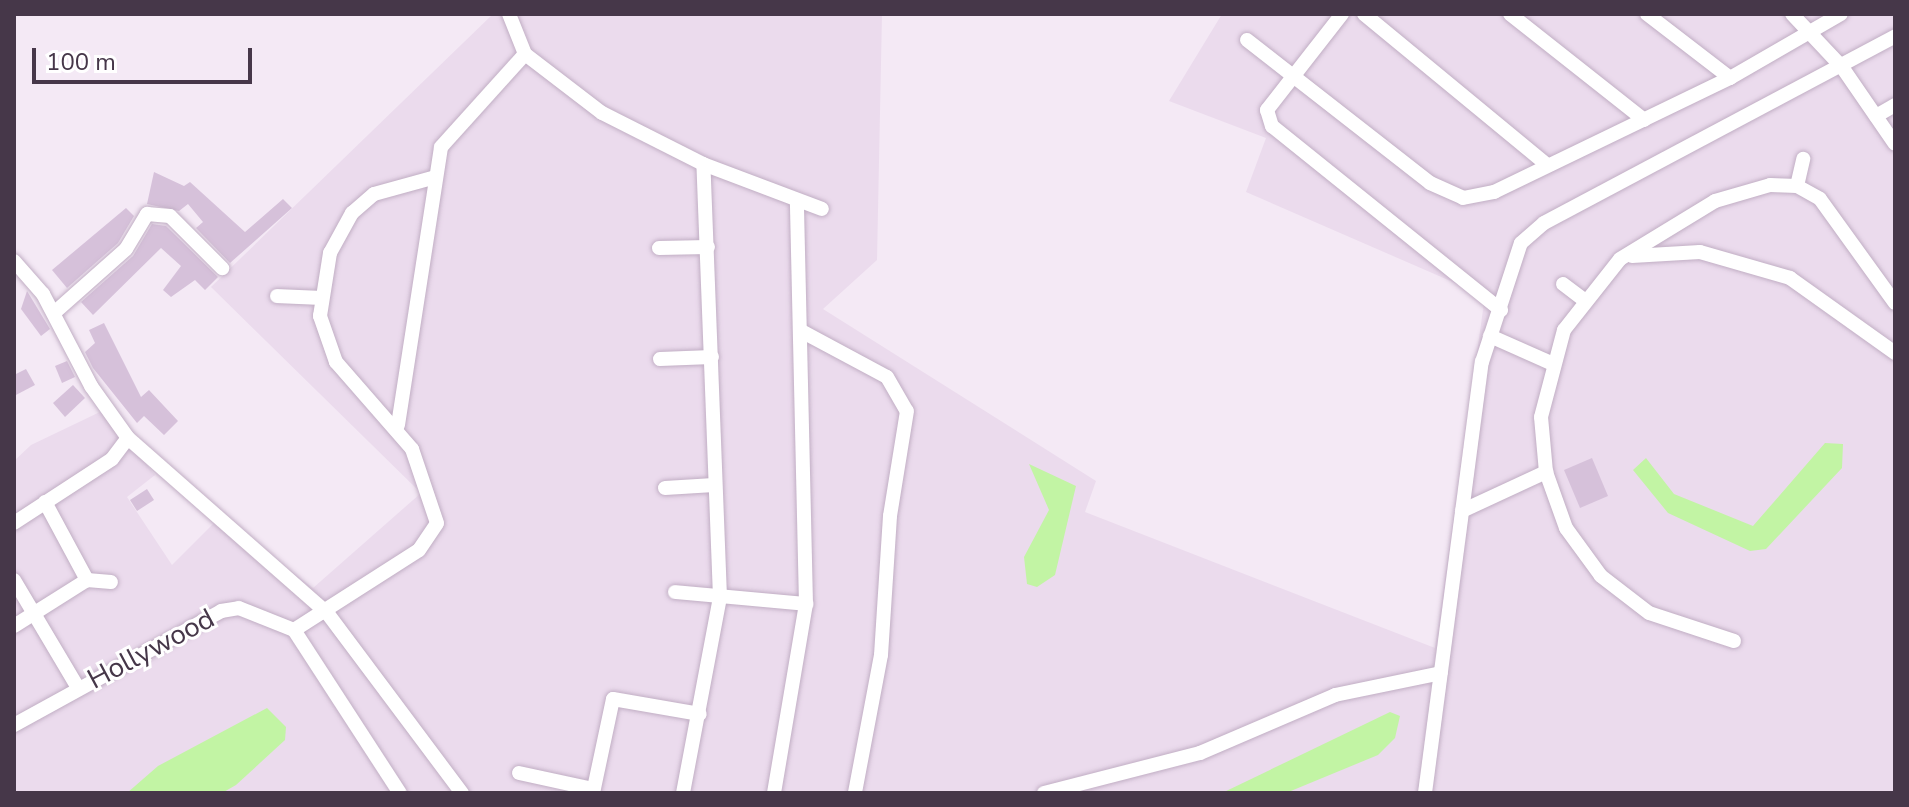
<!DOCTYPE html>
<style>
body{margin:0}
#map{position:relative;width:1909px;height:807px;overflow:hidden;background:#f4e9f5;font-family:"Nunito Sans",sans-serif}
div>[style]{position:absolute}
.residential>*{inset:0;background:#ebdbed}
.water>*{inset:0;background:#c2f4a4}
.building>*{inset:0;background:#d6c1da}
.roads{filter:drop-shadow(0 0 2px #c1aec4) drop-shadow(0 0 2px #c1aec4)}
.minor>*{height:14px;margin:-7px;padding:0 7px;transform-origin:7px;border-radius:7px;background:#fff}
span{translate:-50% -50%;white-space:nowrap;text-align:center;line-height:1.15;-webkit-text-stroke:6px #fff;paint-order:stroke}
.street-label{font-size:28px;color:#463749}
.frame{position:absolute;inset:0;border:16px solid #463749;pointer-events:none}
.scale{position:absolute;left:32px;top:48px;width:220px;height:36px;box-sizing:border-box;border:4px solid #463749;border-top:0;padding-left:10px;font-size:24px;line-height:28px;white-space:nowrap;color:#463749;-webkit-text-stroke:6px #fff;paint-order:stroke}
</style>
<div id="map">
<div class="residential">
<div style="clip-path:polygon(493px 14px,882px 14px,877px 260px,823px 309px,1096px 481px,1085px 512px,1435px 648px,1485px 296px,1246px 192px,1266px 138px,1169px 101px,1222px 14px,1895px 14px,1895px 793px,14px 793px,14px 461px,31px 445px,102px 411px,155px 475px,127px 497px,172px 565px,220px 517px,313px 588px,421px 493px,211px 287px)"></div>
</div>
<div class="water">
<div style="clip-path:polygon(1825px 443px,1843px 444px,1842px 468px,1766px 549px,1750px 551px,1668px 513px,1633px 470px,1646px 458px,1674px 494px,1753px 526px)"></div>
<div style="clip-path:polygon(1029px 464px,1076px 486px,1055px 575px,1037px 587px,1027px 584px,1024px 557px,1049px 510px)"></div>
<div style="clip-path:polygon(267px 708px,286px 727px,285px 740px,236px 785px,222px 793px,127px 793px,158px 766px)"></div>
<div style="clip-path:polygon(1390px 712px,1400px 716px,1395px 738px,1378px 755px,1286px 793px,1222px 793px)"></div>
</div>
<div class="building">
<div style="clip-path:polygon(154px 172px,184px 186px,190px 182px,245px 232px,283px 199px,292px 208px,230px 263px,196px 228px,203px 222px,188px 204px,179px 211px,147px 204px)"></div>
<div style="clip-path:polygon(126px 208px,134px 216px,118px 243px,67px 288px,52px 270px)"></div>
<div style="clip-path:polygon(152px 224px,166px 226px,218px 277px,205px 290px,195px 280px,171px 297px,163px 290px,181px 266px,161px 248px,93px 315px,81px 302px,133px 256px)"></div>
<div style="clip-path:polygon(27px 291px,50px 329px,41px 336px,21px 309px)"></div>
<div style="clip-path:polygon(104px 323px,141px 397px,149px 390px,178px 421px,164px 435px,144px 416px,137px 423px,93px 368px,85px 352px,95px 343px,89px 330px)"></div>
<div style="clip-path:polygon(67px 361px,75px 377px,62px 383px,55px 366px)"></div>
<div style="clip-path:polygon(26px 369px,35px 385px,14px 396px,14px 375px)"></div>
<div style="clip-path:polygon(73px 385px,85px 398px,65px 417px,53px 403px)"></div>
<div style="clip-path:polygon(1592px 458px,1608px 496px,1580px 508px,1564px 470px)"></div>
<div style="clip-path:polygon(147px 489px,154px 500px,137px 511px,130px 500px)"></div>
</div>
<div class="roads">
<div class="minor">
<div style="left:509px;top:14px;width:43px;rotate:68.2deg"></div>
<div style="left:525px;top:54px;width:97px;rotate:37.5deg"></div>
<div style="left:602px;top:113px;width:113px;rotate:26.8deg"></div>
<div style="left:703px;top:164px;width:127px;rotate:20.7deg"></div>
<div style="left:1342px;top:14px;width:122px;rotate:128deg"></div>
<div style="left:1267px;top:110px;width:17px;rotate:73deg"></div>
<div style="left:1272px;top:126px;width:294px;rotate:38.8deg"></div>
<div style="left:1364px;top:14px;width:236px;rotate:39.5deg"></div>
<div style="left:1510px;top:14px;width:171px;rotate:38.3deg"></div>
<div style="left:1647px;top:14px;width:105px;rotate:37.6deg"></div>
<div style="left:1792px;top:14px;width:73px;rotate:46.7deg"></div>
<div style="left:1842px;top:67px;width:93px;rotate:55.5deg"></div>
<div style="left:1247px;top:40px;width:232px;rotate:38deg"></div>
<div style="left:1430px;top:183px;width:36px;rotate:24deg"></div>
<div style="left:1463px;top:198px;width:32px;rotate:-11deg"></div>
<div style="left:1494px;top:192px;width:262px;rotate:-25.8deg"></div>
<div style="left:1730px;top:78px;width:128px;rotate:-30deg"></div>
<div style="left:1876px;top:116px;width:22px;rotate:-30deg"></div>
<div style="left:1797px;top:186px;width:28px;rotate:-77deg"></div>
<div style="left:659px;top:248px;width:49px;rotate:-1.2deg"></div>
<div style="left:1632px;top:256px;width:68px;rotate:-3.4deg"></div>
<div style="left:1700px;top:252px;width:94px;rotate:16.1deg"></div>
<div style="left:1790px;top:278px;width:129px;rotate:35.5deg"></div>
<div style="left:14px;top:261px;width:44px;rotate:48.7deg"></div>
<div style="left:43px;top:294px;width:104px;rotate:62.4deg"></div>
<div style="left:91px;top:386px;width:64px;rotate:54.6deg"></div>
<div style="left:128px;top:438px;width:266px;rotate:41.3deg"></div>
<div style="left:328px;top:614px;width:224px;rotate:53.2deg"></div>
<div style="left:1563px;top:284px;width:25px;rotate:37deg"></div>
<div style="left:277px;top:296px;width:44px;rotate:2.6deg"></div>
<div style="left:54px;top:313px;width:96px;rotate:-41.6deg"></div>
<div style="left:126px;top:249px;width:41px;rotate:-59deg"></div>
<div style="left:147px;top:214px;width:23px;rotate:5deg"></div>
<div style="left:170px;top:216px;width:74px;rotate:45deg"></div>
<div style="left:803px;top:332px;width:95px;rotate:28.2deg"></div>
<div style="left:887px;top:377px;width:39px;rotate:60deg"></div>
<div style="left:907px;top:411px;width:106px;rotate:99.2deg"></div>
<div style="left:890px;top:516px;width:139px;rotate:93.7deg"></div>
<div style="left:881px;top:655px;width:140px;rotate:100.7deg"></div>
<div style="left:1490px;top:336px;width:67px;rotate:23.9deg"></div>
<div style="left:660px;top:359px;width:52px;rotate:-2.2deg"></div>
<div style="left:398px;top:425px;width:281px;rotate:-81.2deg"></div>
<div style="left:441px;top:147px;width:125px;rotate:-47.9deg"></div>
<div style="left:665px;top:488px;width:49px;rotate:-3.5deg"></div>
<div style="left:45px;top:502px;width:89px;rotate:61.7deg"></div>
<div style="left:1462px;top:511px;width:93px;rotate:-24.9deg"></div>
<div style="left:14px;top:523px;width:117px;rotate:-33.1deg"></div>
<div style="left:112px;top:459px;width:26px;rotate:-53deg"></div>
<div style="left:14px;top:580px;width:126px;rotate:59.3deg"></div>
<div style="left:675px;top:592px;width:132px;rotate:5.2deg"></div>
<div style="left:14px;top:626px;width:86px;rotate:-32.2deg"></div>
<div style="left:87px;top:580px;width:24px;rotate:5deg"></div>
<div style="left:294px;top:630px;width:148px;rotate:-32.6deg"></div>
<div style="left:419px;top:550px;width:32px;rotate:-56deg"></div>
<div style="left:437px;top:523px;width:78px;rotate:-108.7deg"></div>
<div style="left:412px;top:449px;width:116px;rotate:-131.1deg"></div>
<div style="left:336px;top:362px;width:49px;rotate:-109.2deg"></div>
<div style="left:320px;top:316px;width:64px;rotate:-81deg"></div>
<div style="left:330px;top:253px;width:46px;rotate:-61.2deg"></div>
<div style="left:352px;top:213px;width:29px;rotate:-41deg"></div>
<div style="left:374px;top:194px;width:64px;rotate:-15.3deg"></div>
<div style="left:1734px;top:641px;width:89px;rotate:-161.8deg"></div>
<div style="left:1649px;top:613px;width:61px;rotate:-142.4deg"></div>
<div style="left:1601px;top:576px;width:59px;rotate:-126.1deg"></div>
<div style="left:1566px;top:528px;width:59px;rotate:-109.7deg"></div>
<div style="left:1546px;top:472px;width:55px;rotate:-95.2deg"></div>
<div style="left:1541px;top:417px;width:90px;rotate:-75.2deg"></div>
<div style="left:1564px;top:330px;width:90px;rotate:-51.7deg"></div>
<div style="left:1620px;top:259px;width:111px;rotate:-31.4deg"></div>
<div style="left:1715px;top:201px;width:57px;rotate:-16.2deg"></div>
<div style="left:1770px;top:185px;width:27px;rotate:2deg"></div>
<div style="left:1797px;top:186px;width:26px;rotate:29deg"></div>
<div style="left:1820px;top:199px;width:128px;rotate:54.2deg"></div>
<div style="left:14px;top:725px;width:236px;rotate:-28.8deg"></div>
<div style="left:221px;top:611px;width:18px;rotate:-9deg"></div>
<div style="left:239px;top:608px;width:59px;rotate:21.8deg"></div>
<div style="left:294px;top:630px;width:194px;rotate:57deg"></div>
<div style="left:519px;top:773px;width:76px;rotate:12.2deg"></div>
<div style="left:593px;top:793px;width:96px;rotate:-78deg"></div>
<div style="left:613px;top:699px;width:88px;rotate:9.8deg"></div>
<div style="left:683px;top:793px;width:199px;rotate:-79.3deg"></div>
<div style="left:720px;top:597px;width:433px;rotate:-92.2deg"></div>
<div style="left:774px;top:793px;width:192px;rotate:-80.4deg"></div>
<div style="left:806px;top:604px;width:400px;rotate:-91.3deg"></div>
<div style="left:1044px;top:793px;width:161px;rotate:-14.4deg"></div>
<div style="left:1200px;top:753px;width:147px;rotate:-23.2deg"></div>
<div style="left:1335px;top:695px;width:108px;rotate:-11.7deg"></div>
<div style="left:1425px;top:793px;width:435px;rotate:-82.5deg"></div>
<div style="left:1482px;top:362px;width:125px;rotate:-71.9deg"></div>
<div style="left:1521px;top:243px;width:30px;rotate:-41deg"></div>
<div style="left:1544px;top:223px;width:398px;rotate:-28deg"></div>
</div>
</div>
<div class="street-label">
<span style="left:151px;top:649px;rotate:-28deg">Hollywood</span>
</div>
<div class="frame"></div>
<div class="scale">100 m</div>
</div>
